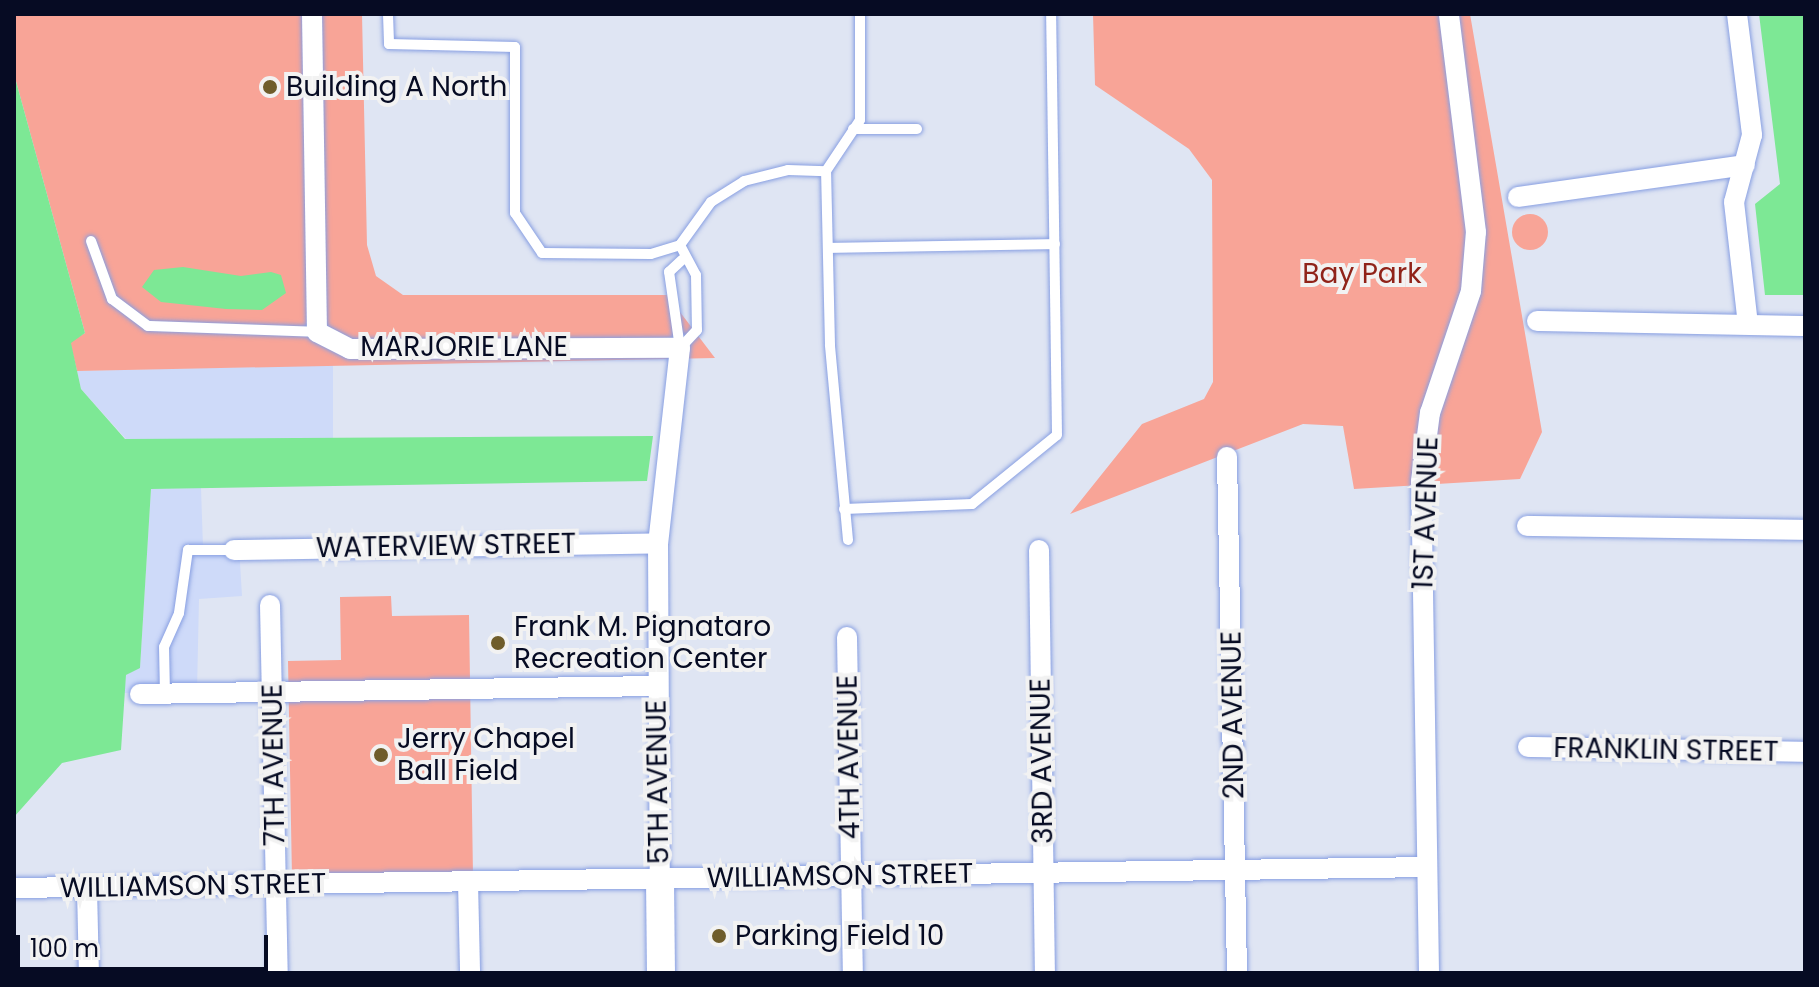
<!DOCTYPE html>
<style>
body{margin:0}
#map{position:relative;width:1819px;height:987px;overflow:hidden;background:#dfe5f3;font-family:Poppins,sans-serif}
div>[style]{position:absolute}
.built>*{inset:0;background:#cedaf9}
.green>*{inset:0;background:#f8a497}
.round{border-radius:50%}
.water>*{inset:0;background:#7de895}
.roads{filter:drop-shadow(0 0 2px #889fe2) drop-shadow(0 0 2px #889fe2)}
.lane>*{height:10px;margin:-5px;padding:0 5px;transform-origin:5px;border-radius:5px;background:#fff}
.street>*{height:20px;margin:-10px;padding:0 10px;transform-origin:10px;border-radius:10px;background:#fff}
.secondary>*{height:28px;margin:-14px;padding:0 14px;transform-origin:14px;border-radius:14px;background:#fff}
.dots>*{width:22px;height:22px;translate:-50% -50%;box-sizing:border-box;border:4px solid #f2f2f2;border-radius:50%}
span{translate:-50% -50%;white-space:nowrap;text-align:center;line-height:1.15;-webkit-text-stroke:8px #f2f2f2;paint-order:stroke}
.poi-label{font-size:28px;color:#060b23}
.left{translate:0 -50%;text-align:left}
.park-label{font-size:28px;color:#902319}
.street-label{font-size:28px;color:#060b23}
.frame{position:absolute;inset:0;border:16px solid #060b23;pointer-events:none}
.scale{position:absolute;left:16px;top:935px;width:252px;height:36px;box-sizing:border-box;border:4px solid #060b23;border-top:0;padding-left:10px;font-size:24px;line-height:28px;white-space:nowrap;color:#060b23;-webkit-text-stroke:6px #f2f2f2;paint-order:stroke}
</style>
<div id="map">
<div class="built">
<div style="clip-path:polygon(333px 365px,333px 441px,126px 439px,81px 389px,77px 371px)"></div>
<div style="clip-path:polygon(201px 488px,203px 547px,239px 546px,242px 596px,199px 599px,197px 691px,124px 693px,126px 675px,140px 667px,151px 489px)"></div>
</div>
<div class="green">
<div style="clip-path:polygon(14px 14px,362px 14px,367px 245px,376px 276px,403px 295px,667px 295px,715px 358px,77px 371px,70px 342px,85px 333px,14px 74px)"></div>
<div style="clip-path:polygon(1093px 14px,1470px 14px,1542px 432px,1520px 479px,1354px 489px,1343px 426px,1303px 424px,1070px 514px,1142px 424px,1204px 399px,1213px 382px,1212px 180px,1189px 149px,1095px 85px)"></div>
<div class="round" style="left:1512px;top:214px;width:36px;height:36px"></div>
<div style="clip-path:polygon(391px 596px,392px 616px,469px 615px,473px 875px,292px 878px,288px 661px,341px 660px,340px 597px)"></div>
</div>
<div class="water">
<div style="clip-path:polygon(1759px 14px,1805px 14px,1805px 295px,1765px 295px,1755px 204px,1780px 184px)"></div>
<div style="clip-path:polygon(14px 74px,85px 333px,71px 343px,81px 389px,125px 439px,653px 436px,647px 481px,151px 489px,140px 668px,126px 675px,121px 750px,62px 763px,14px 817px)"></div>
<div style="clip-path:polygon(183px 267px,241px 276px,271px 272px,281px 275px,286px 293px,262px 310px,226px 309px,161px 302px,142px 287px,154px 270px)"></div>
</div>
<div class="roads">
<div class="lane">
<div style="left:388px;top:14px;width:30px;rotate:88deg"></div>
<div style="left:389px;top:44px;width:126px;rotate:1.4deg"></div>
<div style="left:515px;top:47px;width:166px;rotate:90deg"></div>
<div style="left:515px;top:213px;width:48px;rotate:56deg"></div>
<div style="left:542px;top:253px;width:109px;rotate:0.5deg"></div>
<div style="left:651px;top:254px;width:30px;rotate:-17deg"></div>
<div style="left:680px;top:245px;width:53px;rotate:-54.2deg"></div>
<div style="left:711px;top:202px;width:39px;rotate:-32deg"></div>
<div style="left:744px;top:181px;width:45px;rotate:-14deg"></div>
<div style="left:788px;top:170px;width:38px;rotate:2deg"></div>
<div style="left:853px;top:129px;width:64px"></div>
<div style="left:91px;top:241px;width:62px;rotate:70.1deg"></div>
<div style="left:112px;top:299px;width:45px;rotate:36.9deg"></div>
<div style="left:148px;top:326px;width:169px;rotate:2deg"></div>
<div style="left:680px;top:245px;width:34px;rotate:62deg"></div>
<div style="left:696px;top:275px;width:55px;rotate:89deg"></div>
<div style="left:697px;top:330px;width:25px;rotate:133deg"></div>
<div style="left:680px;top:348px;width:77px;rotate:-98.2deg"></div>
<div style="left:669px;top:272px;width:18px;rotate:-43deg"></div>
<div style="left:829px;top:248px;width:226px;rotate:-1deg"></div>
<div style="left:844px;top:509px;width:128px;rotate:-2.2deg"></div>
<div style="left:972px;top:504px;width:109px;rotate:-39.1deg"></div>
<div style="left:1057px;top:435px;width:421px;rotate:-90.8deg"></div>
<div style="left:848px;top:540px;width:196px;rotate:-95.3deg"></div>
<div style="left:830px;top:345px;width:174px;rotate:-91.3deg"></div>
<div style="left:826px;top:171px;width:61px;rotate:-56.3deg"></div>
<div style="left:860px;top:120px;width:106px;rotate:-90deg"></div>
<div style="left:165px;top:694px;width:47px;rotate:-91.2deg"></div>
<div style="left:164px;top:647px;width:37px;rotate:-66deg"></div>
<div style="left:179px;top:613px;width:64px;rotate:-81.9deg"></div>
<div style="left:188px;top:550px;width:46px"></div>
</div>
<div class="street">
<div style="left:312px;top:14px;width:318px;rotate:89.1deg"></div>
<div style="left:317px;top:332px;width:37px;rotate:27deg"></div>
<div style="left:350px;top:349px;width:330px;rotate:-0.2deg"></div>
<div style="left:680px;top:348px;width:196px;rotate:96.4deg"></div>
<div style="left:658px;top:543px;width:336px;rotate:89.7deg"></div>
<div style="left:1737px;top:14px;width:122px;rotate:82.9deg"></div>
<div style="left:1752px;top:135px;width:69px;rotate:105deg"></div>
<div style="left:1734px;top:202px;width:123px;rotate:83.5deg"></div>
<div style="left:1518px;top:197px;width:229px;rotate:-8deg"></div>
<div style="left:1537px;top:321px;width:268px;rotate:1.1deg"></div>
<div style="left:1227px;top:457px;width:516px;rotate:88.89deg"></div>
<div style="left:1527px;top:526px;width:278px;rotate:0.8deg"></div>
<div style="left:234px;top:550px;width:424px;rotate:-0.9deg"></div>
<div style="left:1039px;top:550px;width:423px;rotate:89.2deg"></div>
<div style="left:270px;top:605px;width:368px;rotate:88.8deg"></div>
<div style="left:847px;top:637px;width:336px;rotate:89deg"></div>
<div style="left:140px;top:694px;width:516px;rotate:-0.89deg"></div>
<div style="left:1528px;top:747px;width:277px;rotate:1deg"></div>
<div style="left:468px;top:882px;width:91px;rotate:88.7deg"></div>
<div style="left:14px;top:888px;width:1413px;rotate:-0.85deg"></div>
<div style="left:87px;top:888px;width:85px;rotate:88.7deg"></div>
<div style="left:1429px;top:973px;width:492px;rotate:-90.9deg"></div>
<div style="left:1421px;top:481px;width:69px;rotate:-82.5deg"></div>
<div style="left:1430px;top:413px;width:129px;rotate:-71.4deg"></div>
<div style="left:1471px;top:291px;width:59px;rotate:-85.2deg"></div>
<div style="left:1476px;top:232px;width:220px;rotate:-97.1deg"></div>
</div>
<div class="secondary">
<div style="left:660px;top:879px;width:94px;rotate:89.4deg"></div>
</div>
</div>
<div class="dots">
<div style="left:270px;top:87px;background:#6f5d2b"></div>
<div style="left:498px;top:643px;background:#6f5d2b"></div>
<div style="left:381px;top:755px;background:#6f5d2b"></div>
<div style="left:719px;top:936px;background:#6f5d2b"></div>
</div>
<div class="poi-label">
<span class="left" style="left:286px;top:87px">Building A North</span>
<span class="left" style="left:514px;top:643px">Frank M. Pignataro<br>Recreation Center</span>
<span class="left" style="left:397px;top:755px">Jerry Chapel<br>Ball Field</span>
<span class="left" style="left:735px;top:936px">Parking Field 10</span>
</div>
<div class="park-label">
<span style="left:1362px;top:274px">Bay Park</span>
</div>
<div class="street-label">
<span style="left:464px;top:347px">MARJORIE LANE</span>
<span style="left:1426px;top:513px;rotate:-88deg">1ST AVENUE</span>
<span style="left:446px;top:546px;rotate:-1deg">WATERVIEW STREET</span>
<span style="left:1233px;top:715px;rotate:-91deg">2ND AVENUE</span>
<span style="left:1666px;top:750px;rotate:1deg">FRANKLIN STREET</span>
<span style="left:849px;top:757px;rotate:-91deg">4TH AVENUE</span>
<span style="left:1042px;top:761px;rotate:-91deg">3RD AVENUE</span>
<span style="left:274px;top:765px;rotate:-91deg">7TH AVENUE</span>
<span style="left:658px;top:782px;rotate:-91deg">5TH AVENUE</span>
<span style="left:840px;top:876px;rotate:-1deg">WILLIAMSON STREET</span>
<span style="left:193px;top:886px;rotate:-1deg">WILLIAMSON STREET</span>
</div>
<div class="frame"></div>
<div class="scale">100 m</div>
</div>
